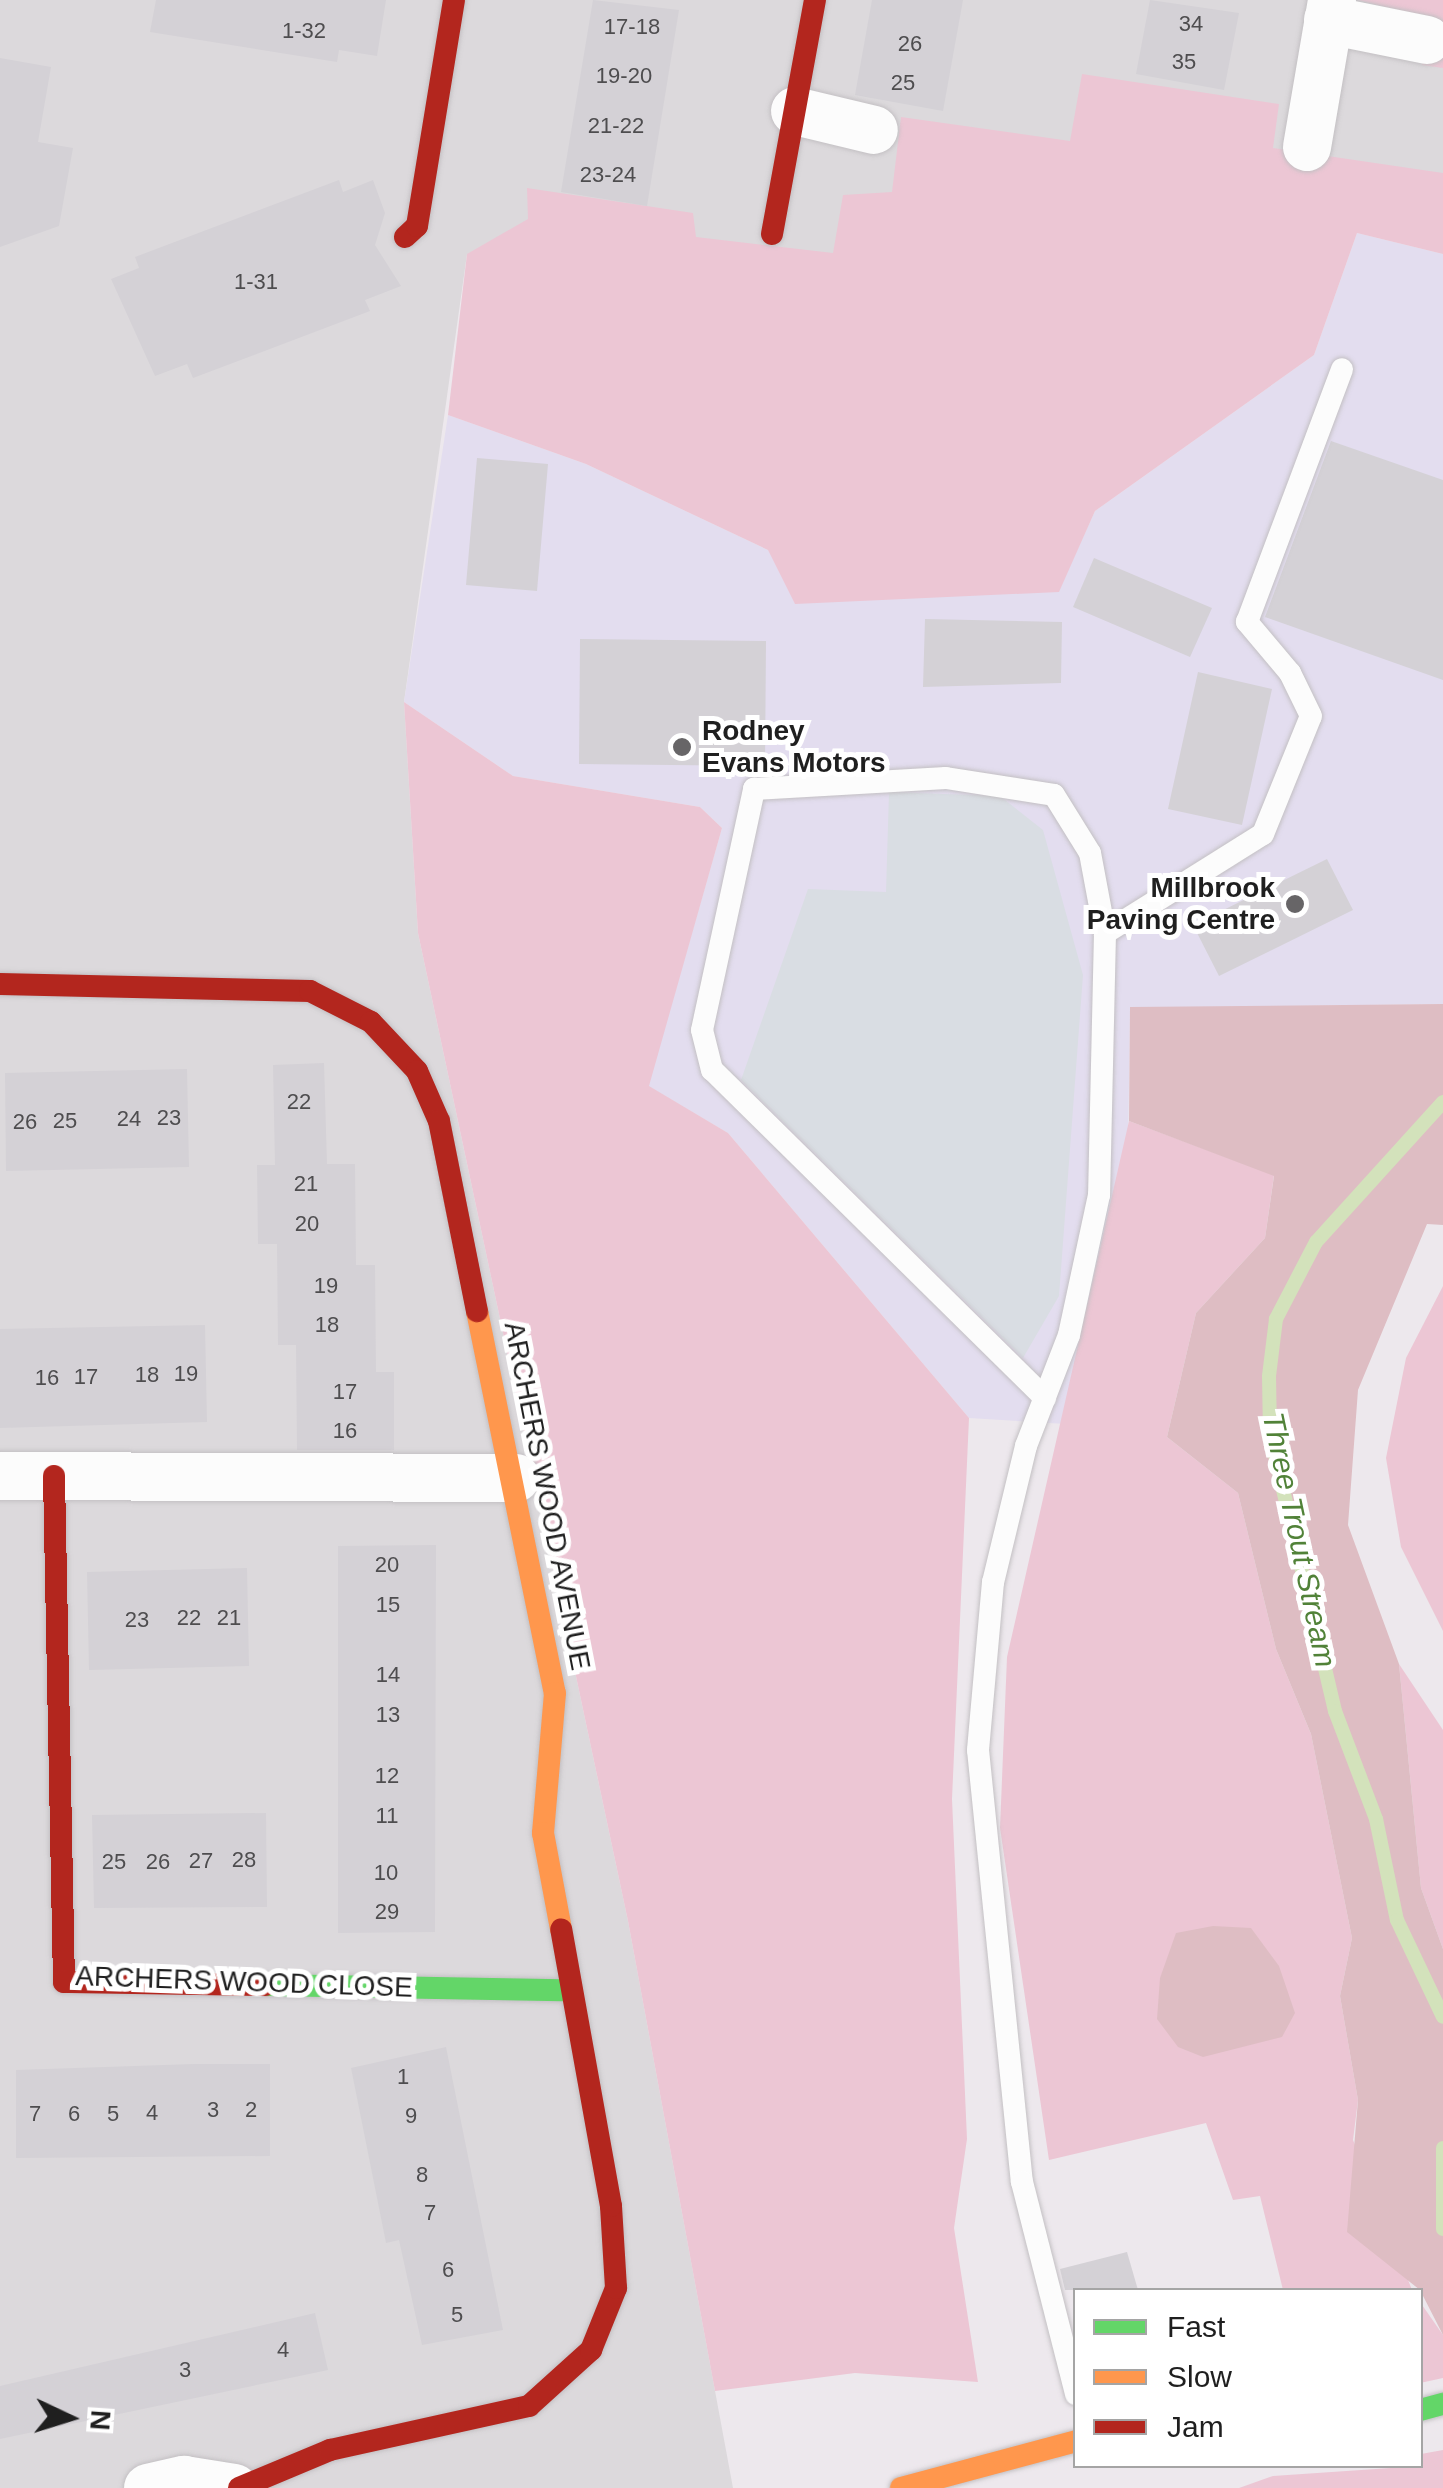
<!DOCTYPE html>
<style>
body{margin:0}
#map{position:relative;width:1443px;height:2488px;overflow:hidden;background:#ede8ed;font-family:Helvetica,sans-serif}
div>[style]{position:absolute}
.residential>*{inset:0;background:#dcd9dc}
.commercial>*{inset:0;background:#e3ddef}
.industrial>*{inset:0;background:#d9dde3}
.grass>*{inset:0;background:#ecc6d4}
.forest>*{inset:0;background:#debdc3}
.stream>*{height:14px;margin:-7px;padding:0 7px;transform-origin:7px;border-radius:7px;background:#d3e2bb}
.building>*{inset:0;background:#d4d1d6}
.roads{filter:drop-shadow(0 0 2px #c3c0c3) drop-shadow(0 0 2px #c3c0c3)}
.lane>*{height:22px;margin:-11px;padding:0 11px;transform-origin:11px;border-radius:11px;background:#fcfcfc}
.street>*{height:48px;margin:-24px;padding:0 24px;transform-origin:24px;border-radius:24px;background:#fcfcfc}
.fast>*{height:22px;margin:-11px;padding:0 11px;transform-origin:11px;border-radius:11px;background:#63d668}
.slow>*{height:22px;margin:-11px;padding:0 11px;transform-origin:11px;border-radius:11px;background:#ff974d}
.jam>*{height:22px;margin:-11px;padding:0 11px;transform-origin:11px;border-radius:11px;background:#b3261e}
.dots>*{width:28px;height:28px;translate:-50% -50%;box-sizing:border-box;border:5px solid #fff;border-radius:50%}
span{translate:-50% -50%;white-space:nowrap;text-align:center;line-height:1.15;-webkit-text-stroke:10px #fff;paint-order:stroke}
.number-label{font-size:22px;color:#4e4d4f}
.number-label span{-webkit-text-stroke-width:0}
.poi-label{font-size:28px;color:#1f1f1f;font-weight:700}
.left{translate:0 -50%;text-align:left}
.right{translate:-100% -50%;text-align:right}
.street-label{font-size:28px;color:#1f1f1f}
.water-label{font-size:30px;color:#518238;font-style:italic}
.legend{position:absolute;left:1073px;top:2288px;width:350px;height:180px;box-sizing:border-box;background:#fff;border:2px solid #a5a5a5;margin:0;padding:12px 18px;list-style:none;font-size:30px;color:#1f1f1f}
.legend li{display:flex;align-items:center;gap:20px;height:50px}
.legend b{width:50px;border:2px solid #a5a5a5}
.north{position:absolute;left:20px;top:2368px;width:100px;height:100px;-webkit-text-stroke:8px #fff;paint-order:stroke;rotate:94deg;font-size:28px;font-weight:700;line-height:40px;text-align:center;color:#1f1f1f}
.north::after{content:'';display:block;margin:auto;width:35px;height:45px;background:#1f1f1f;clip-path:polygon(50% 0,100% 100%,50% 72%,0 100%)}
</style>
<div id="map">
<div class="residential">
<div style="clip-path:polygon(0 0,1443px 0,1443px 208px,989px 321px,467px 254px,404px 702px,418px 933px,628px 1921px,733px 2488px,0 2488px)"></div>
</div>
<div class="commercial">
<div style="clip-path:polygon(1357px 233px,1443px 254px,1443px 1004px,1130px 1008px,1128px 1151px,1066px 1424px,969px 1418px,728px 1133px,648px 1086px,722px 828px,700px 807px,513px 776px,404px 702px,448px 415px,586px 464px,768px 550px,1058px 592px,1095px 511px,1314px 355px)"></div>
</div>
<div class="industrial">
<div style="clip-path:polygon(889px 792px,1000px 796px,1043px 830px,1083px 975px,1059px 1296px,1023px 1358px,741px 1080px,808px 889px,886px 892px)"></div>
</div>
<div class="grass">
<div style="clip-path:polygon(1358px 0,1443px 0,1443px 68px,1422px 65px,1432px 19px)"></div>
<div style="clip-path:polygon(1082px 74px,1279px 104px,1273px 148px,1443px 173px,1443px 254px,1357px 233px,1314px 355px,1095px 511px,1059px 592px,795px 604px,768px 550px,586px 464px,448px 415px,467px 254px,528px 219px,527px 188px,693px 213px,696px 237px,833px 253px,843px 195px,892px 192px,901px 117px,1070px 141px)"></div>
<div style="clip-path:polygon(404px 702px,513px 776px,700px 807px,722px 828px,649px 1086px,728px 1133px,969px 1418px,952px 1799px,967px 2139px,954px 2228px,978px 2382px,855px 2373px,715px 2391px,628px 1921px,418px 933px)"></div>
<div style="clip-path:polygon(1129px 1121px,1274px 1175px,1265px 1238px,1196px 1313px,1167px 1437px,1238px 1493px,1276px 1649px,1311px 1734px,1352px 1938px,1340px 1996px,1358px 2100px,1353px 2140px,1412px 2290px,1283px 2290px,1260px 2196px,1233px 2200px,1206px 2123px,1049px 2160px,1000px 1828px,1007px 1657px)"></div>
<div style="clip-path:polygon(1443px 1286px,1443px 1631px,1401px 1547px,1386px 1458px,1406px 1358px)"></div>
<div style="clip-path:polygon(1399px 1664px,1443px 1730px,1443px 1949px,1421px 1888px)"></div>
<div style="clip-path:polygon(1420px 2302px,1443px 2335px,1443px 2378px,1420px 2383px)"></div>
<div style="clip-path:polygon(1443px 2450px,1443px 2488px,1239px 2488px,1273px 2476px,1420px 2466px,1421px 2454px)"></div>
</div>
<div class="forest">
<div style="clip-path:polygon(1443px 1004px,1443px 1225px,1427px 1224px,1358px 1390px,1348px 1525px,1399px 1664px,1421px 1888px,1443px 1949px,1443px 2335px,1420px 2290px,1347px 2232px,1358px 2100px,1340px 1996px,1352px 1938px,1311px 1734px,1276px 1649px,1238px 1493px,1167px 1437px,1196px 1313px,1265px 1238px,1274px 1176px,1129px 1121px,1130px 1007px)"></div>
<div style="clip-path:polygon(1213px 1926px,1251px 1928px,1279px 1966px,1295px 2013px,1282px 2037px,1203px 2057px,1178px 2047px,1157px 2019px,1160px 1978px,1176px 1933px)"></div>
</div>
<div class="stream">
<div style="left:1443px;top:1102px;width:189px;rotate:132.2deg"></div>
<div style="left:1316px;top:1242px;width:87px;rotate:117.5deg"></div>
<div style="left:1276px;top:1319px;width:57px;rotate:97deg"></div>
<div style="left:1269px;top:1376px;width:58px;rotate:89deg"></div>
<div style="left:1270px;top:1434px;width:285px;rotate:76.8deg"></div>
<div style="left:1335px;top:1711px;width:116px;rotate:69.2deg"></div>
<div style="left:1376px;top:1819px;width:103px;rotate:78.3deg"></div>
<div style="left:1397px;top:1920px;width:107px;rotate:64.6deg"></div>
<div style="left:1443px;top:2148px;width:81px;rotate:90deg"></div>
</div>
<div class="building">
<div style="clip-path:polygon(156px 0,386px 0,377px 56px,339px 50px,337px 62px,150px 32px)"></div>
<div style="clip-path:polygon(593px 0,679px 10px,647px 206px,561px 192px)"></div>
<div style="clip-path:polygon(872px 0,963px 0,943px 111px,855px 95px)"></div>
<div style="clip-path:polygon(1150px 0,1239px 13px,1224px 90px,1136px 74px)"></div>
<div style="clip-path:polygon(0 58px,51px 67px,38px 142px,73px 148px,59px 226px,0 247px)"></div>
<div style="clip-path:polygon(339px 180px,343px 192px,373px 180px,385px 213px,375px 245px,401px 286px,365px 300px,370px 311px,193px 378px,187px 364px,155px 376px,111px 279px,139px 268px,135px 257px)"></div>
<div style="clip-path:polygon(1331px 441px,1443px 480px,1443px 680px,1265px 617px)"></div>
<div style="clip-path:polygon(477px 458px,548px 464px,537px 591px,466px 585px)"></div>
<div style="clip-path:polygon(1094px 558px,1212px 608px,1190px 657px,1073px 607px)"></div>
<div style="clip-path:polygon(925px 619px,1062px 622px,1061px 683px,923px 687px)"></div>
<div style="clip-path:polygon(580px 639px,766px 641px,765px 766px,579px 764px)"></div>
<div style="clip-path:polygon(1198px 672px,1272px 689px,1242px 825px,1168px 809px)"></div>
<div style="clip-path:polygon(1327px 859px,1353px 910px,1219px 976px,1193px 925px)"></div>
<div style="clip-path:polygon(324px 1063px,327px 1164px,355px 1164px,356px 1265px,375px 1265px,376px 1372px,394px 1372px,394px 1450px,297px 1450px,296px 1345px,278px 1345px,277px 1244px,258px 1244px,257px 1165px,275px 1165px,273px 1065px)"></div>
<div style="clip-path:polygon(187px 1069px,189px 1167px,6px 1171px,5px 1073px)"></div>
<div style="clip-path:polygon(205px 1325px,207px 1422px,0 1428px,0 1329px)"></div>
<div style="clip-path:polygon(436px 1545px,435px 1932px,338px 1933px,338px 1546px)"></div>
<div style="clip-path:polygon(247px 1568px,249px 1666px,89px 1670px,87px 1572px)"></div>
<div style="clip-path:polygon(266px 1813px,267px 1907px,94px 1908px,92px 1815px)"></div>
<div style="clip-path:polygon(446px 2047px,503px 2330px,422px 2345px,399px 2240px,386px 2243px,351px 2068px)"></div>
<div style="clip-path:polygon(194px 2064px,270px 2064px,270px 2156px,16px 2158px,16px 2070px)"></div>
<div style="clip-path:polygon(1127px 2252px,1138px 2290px,1065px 2290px,1060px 2269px)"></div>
<div style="clip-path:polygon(315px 2313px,328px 2370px,0 2439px,0 2386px)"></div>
</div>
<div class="roads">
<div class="lane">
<div style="left:1105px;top:933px;width:186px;rotate:-32.1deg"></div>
<div style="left:1263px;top:834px;width:127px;rotate:-67.9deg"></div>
<div style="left:1311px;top:716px;width:48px;rotate:-116deg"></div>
<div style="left:1290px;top:673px;width:67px;rotate:-130.1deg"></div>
<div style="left:1247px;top:622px;width:270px;rotate:-69.4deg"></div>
<div style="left:1045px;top:1398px;width:467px;rotate:-135.4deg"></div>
<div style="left:712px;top:1070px;width:41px;rotate:-104deg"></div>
<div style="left:702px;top:1030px;width:247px;rotate:-77.8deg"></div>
<div style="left:754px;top:789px;width:192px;rotate:-3.3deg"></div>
<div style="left:946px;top:778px;width:109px;rotate:8.9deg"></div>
<div style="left:1054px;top:795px;width:68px;rotate:58.2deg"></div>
<div style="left:1090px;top:853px;width:81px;rotate:79.4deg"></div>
<div style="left:1105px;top:933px;width:262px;rotate:91.3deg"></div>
<div style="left:1099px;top:1195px;width:143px;rotate:102.1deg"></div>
<div style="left:1069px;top:1335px;width:119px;rotate:111.2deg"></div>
<div style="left:1026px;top:1446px;width:140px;rotate:103.6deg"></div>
<div style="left:993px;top:1582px;width:169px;rotate:95.1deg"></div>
<div style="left:978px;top:1750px;width:434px;rotate:84.2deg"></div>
<div style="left:1022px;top:2182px;width:219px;rotate:75.7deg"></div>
</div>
<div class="street">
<div style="left:1328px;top:20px;width:101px;rotate:11.4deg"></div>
<div style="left:795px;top:111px;width:81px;rotate:13.5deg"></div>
<div style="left:1307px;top:147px;width:149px;rotate:-80.3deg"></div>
<div style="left:0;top:1476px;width:516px;rotate:0.22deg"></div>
<div style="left:148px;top:2488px;width:37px;rotate:-13deg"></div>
<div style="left:184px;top:2480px;width:51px;rotate:9.1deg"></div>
</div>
<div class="fast">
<div style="left:265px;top:1985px;width:300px;rotate:1deg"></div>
<div style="left:1420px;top:2410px;width:24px;rotate:-15deg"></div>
</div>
<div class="slow">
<div style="left:477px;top:1311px;width:390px;rotate:78.5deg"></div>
<div style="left:555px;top:1693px;width:141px;rotate:94.9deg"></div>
<div style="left:543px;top:1833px;width:98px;rotate:79.4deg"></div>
<div style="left:901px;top:2488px;width:181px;rotate:-15deg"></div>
</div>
<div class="jam">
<div style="left:772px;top:234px;width:238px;rotate:-79.6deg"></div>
<div style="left:405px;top:237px;width:16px;rotate:-43deg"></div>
<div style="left:417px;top:226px;width:229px;rotate:-80.7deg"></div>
<div style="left:0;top:984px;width:310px;rotate:1.3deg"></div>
<div style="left:310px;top:991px;width:68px;rotate:26.9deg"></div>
<div style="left:371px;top:1022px;width:67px;rotate:46.8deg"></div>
<div style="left:417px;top:1071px;width:55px;rotate:66.3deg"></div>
<div style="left:439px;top:1121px;width:194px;rotate:78.7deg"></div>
<div style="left:54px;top:1476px;width:506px;rotate:88.87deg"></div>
<div style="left:64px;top:1982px;width:201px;rotate:0.9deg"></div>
<div style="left:239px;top:2488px;width:99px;rotate:-22.7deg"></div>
<div style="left:330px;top:2450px;width:204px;rotate:-12.5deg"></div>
<div style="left:529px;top:2406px;width:84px;rotate:-42.1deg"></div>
<div style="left:591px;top:2350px;width:67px;rotate:-68deg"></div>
<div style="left:616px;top:2288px;width:82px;rotate:-93.5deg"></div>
<div style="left:611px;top:2206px;width:281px;rotate:-100.2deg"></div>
</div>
</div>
<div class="dots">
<div style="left:682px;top:747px;background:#676567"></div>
<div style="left:1295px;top:904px;background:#676567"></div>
</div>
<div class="number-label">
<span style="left:1191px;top:24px">34</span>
<span style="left:632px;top:27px">17-18</span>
<span style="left:304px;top:31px">1-32</span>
<span style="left:910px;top:44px">26</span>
<span style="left:1184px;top:62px">35</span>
<span style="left:624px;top:76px">19-20</span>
<span style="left:903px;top:83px">25</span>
<span style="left:616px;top:126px">21-22</span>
<span style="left:608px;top:175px">23-24</span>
<span style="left:256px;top:282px">1-31</span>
<span style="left:299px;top:1102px">22</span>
<span style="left:169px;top:1118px">23</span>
<span style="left:129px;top:1119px">24</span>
<span style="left:65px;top:1121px">25</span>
<span style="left:25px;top:1122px">26</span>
<span style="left:306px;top:1184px">21</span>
<span style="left:307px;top:1224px">20</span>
<span style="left:326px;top:1286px">19</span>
<span style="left:327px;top:1325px">18</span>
<span style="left:186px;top:1374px">19</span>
<span style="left:147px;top:1375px">18</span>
<span style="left:86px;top:1377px">17</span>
<span style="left:47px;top:1378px">16</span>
<span style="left:345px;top:1392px">17</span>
<span style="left:345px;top:1431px">16</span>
<span style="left:387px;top:1565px">20</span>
<span style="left:388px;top:1605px">15</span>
<span style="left:189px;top:1618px">22</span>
<span style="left:229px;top:1618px">21</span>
<span style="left:137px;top:1620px">23</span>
<span style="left:388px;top:1675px">14</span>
<span style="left:388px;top:1715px">13</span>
<span style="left:387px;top:1776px">12</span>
<span style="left:387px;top:1816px">11</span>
<span style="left:244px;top:1860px">28</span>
<span style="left:201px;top:1861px">27</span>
<span style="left:114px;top:1862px">25</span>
<span style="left:158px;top:1862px">26</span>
<span style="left:386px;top:1873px">10</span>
<span style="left:387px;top:1912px">29</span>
<span style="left:403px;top:2077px">1</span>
<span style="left:213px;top:2110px">3</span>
<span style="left:251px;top:2110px">2</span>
<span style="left:152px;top:2113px">4</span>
<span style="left:35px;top:2114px">7</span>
<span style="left:74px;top:2114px">6</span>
<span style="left:113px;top:2114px">5</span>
<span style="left:411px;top:2116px">9</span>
<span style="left:422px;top:2175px">8</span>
<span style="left:430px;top:2213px">7</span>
<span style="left:448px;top:2270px">6</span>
<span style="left:457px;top:2315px">5</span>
<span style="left:283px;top:2350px">4</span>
<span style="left:185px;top:2370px">3</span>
</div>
<div class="poi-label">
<span class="left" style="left:702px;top:747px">Rodney<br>Evans Motors</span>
<span class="right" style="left:1275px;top:904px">Millbrook<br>Paving Centre</span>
</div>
<div class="street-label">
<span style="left:547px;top:1496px;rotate:79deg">ARCHERS WOOD AVENUE</span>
<span style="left:244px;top:1982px;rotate:2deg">ARCHERS WOOD CLOSE</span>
</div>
<div class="water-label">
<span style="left:1299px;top:1540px;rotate:78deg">Three Trout Stream</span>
</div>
<ul class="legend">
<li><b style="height:12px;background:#63d668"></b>Fast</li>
<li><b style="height:12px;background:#ff974d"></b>Slow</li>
<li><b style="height:12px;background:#b3261e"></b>Jam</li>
</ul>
<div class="north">N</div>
</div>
